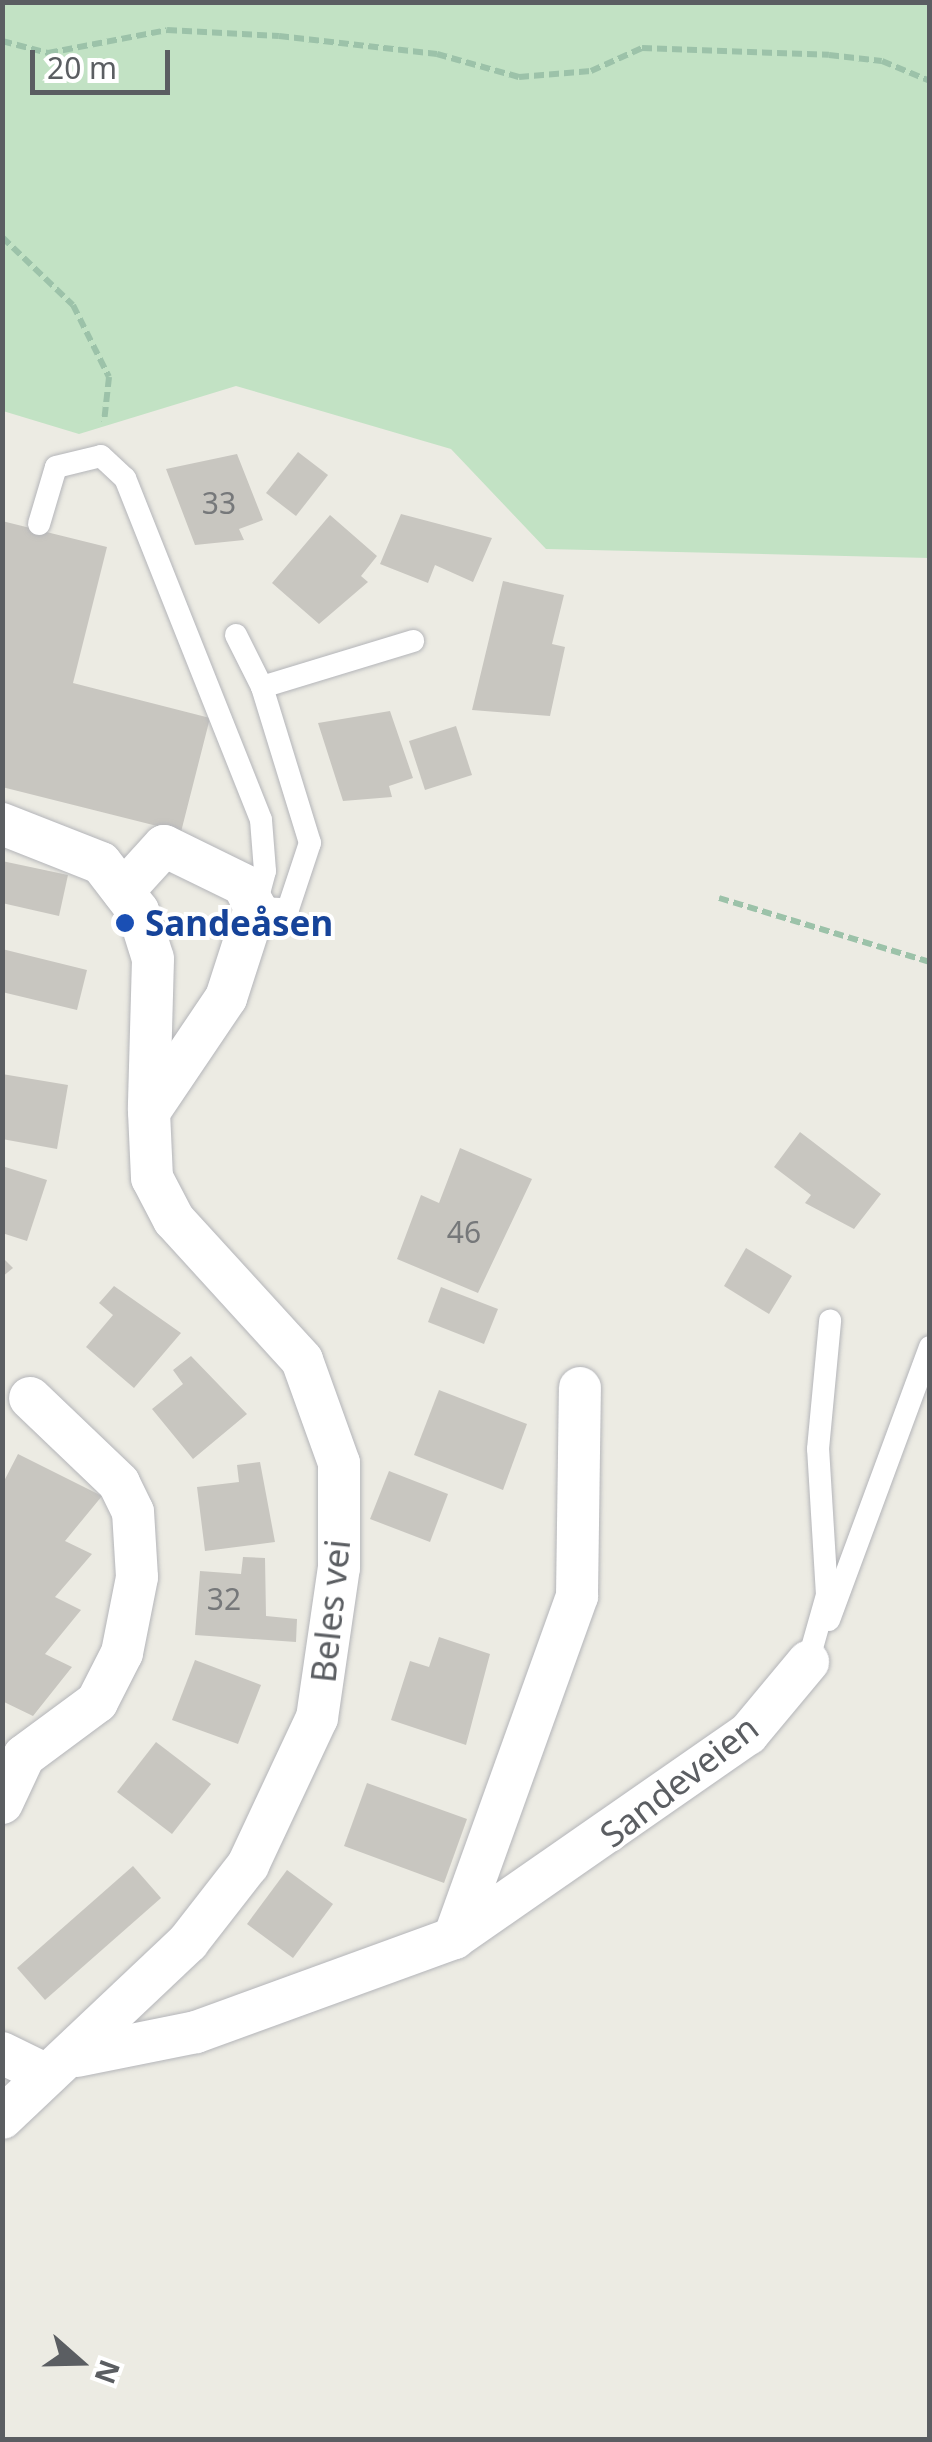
<!DOCTYPE html>
<meta charset="utf-8">
<style>
body{margin:0}
#map{position:relative;width:932px;height:2442px;overflow:hidden;background:#ecebe3;font-family:"Noto Sans",sans-serif}
div>[style]{position:absolute}
.green>*{inset:0;background:#c2e2c4}
.building>*{inset:0;background:#c8c6c0}
.path>*{height:6px;margin-top:-3px;transform-origin:0;background:repeating-linear-gradient(90deg,#9cc2a9 0 10px,transparent 0 15px)}
.roads{filter:drop-shadow(0 0 2px #b4b5b9) drop-shadow(0 0 2px #b4b5b9)}
.service>*{height:22px;margin:-11px;padding:0 11px;transform-origin:11px;border-radius:11px;background:#fff}
.minor>*{height:42px;margin:-21px;padding:0 21px;transform-origin:21px;border-radius:21px;background:#fff}
.dots>*{width:28px;height:28px;translate:-50% -50%;box-sizing:border-box;border:5px solid #fff;border-radius:50%}
span{translate:-50% -50%;white-space:nowrap;text-align:center;line-height:1.15;-webkit-text-stroke:8px #fff;paint-order:stroke}
.number-label{font-size:30px;color:#76787a}
.number-label span{-webkit-text-stroke-width:0}
.transit-label{font-size:35px;color:#164399;font-weight:700}
.left{translate:0 -50%;text-align:left}
.street-label{font-size:35px;color:#5b5e62}
.frame{position:absolute;inset:0;border:5px solid #5b5e62;pointer-events:none}
.north{position:absolute;left:30px;top:2312px;width:100px;height:100px;-webkit-text-stroke:8px #fff;paint-order:stroke;rotate:110deg;font-size:28px;font-weight:700;line-height:40px;text-align:center;color:#5b5e62}
.north::after{content:'';display:block;margin:auto;width:35px;height:45px;background:#5b5e62;clip-path:polygon(50% 0,100% 100%,50% 72%,0 100%)}
.scale{position:absolute;left:30px;top:50px;width:140px;height:45px;box-sizing:border-box;border:5px solid #5b5e62;border-top:0;padding-left:12px;font-size:30px;line-height:35px;white-space:nowrap;color:#5b5e62;-webkit-text-stroke:8px #fff;paint-order:stroke}
</style>
<div id="map">
<div class="green">
<div style="clip-path:polygon(2px 3px,929px 3px,929px 558px,546px 549px,451px 449px,236px 386px,79px 434px,3px 411px)"></div>
</div>
<div class="building">
<div style="clip-path:polygon(298px 452px,328px 475px,296px 516px,266px 493px)"></div>
<div style="clip-path:polygon(237px 454px,263px 520px,239px 529px,244px 540px,195px 545px,166px 469px)"></div>
<div style="clip-path:polygon(401px 514px,492px 538px,473px 582px,435px 565px,428px 583px,380px 564px)"></div>
<div style="clip-path:polygon(330px 515px,377px 556px,361px 576px,368px 582px,319px 624px,272px 583px)"></div>
<div style="clip-path:polygon(2px 521px,107px 547px,73px 683px,210px 718px,181px 832px,2px 787px)"></div>
<div style="clip-path:polygon(503px 581px,564px 595px,552px 644px,565px 647px,550px 716px,472px 710px)"></div>
<div style="clip-path:polygon(390px 711px,413px 778px,389px 786px,392px 797px,343px 801px,318px 723px)"></div>
<div style="clip-path:polygon(456px 726px,472px 775px,425px 790px,409px 741px)"></div>
<div style="clip-path:polygon(2px 861px,68px 875px,59px 916px,2px 903px)"></div>
<div style="clip-path:polygon(2px 949px,87px 970px,77px 1010px,2px 992px)"></div>
<div style="clip-path:polygon(2px 1074px,68px 1085px,57px 1149px,2px 1139px)"></div>
<div style="clip-path:polygon(800px 1132px,881px 1194px,854px 1229px,805px 1203px,811px 1195px,774px 1167px)"></div>
<div style="clip-path:polygon(460px 1148px,532px 1179px,478px 1293px,397px 1259px,421px 1195px,439px 1203px)"></div>
<div style="clip-path:polygon(2px 1166px,47px 1180px,27px 1241px,2px 1233px)"></div>
<div style="clip-path:polygon(746px 1248px,792px 1276px,769px 1314px,724px 1286px)"></div>
<div style="clip-path:polygon(2px 1257px,13px 1268px,2px 1277px)"></div>
<div style="clip-path:polygon(114px 1286px,181px 1333px,134px 1388px,86px 1347px,113px 1315px,99px 1303px)"></div>
<div style="clip-path:polygon(441px 1287px,498px 1309px,484px 1344px,428px 1322px)"></div>
<div style="clip-path:polygon(191px 1356px,247px 1414px,193px 1459px,152px 1409px,183px 1384px,173px 1370px)"></div>
<div style="clip-path:polygon(439px 1390px,527px 1424px,503px 1490px,414px 1455px)"></div>
<div style="clip-path:polygon(18px 1454px,102px 1496px,65px 1541px,92px 1554px,55px 1597px,81px 1610px,45px 1654px,72px 1667px,33px 1716px,2px 1701px,2px 1485px)"></div>
<div style="clip-path:polygon(260px 1462px,275px 1542px,205px 1551px,197px 1487px,239px 1482px,237px 1465px)"></div>
<div style="clip-path:polygon(389px 1471px,448px 1494px,430px 1542px,370px 1519px)"></div>
<div style="clip-path:polygon(243px 1557px,265px 1558px,266px 1616px,297px 1619px,296px 1642px,195px 1635px,200px 1571px,241px 1574px)"></div>
<div style="clip-path:polygon(439px 1637px,490px 1654px,466px 1745px,391px 1720px,410px 1661px,429px 1667px)"></div>
<div style="clip-path:polygon(195px 1660px,261px 1685px,238px 1744px,172px 1720px)"></div>
<div style="clip-path:polygon(156px 1742px,211px 1784px,172px 1834px,117px 1792px)"></div>
<div style="clip-path:polygon(367px 1783px,467px 1819px,444px 1883px,344px 1846px)"></div>
<div style="clip-path:polygon(133px 1866px,161px 1898px,45px 2000px,17px 1968px)"></div>
<div style="clip-path:polygon(287px 1870px,333px 1904px,293px 1958px,247px 1924px)"></div>
</div>
<div class="path">
<div style="left:2px;top:41px;width:48px;rotate:14.6deg"></div>
<div style="left:48px;top:53px;width:121px;rotate:-10.9deg"></div>
<div style="left:167px;top:30px;width:112px;rotate:3.1deg"></div>
<div style="left:279px;top:36px;width:159px;rotate:6.5deg"></div>
<div style="left:437px;top:54px;width:85px;rotate:15.7deg"></div>
<div style="left:519px;top:77px;width:72px;rotate:-4.8deg"></div>
<div style="left:591px;top:71px;width:56px;rotate:-24.3deg"></div>
<div style="left:642px;top:48px;width:187px;rotate:2.1deg"></div>
<div style="left:829px;top:55px;width:53px;rotate:6.5deg"></div>
<div style="left:882px;top:61px;width:52px;rotate:22.6deg"></div>
<div style="left:2px;top:237px;width:98px;rotate:43.8deg"></div>
<div style="left:73px;top:305px;width:80px;rotate:63.4deg"></div>
<div style="left:109px;top:377px;width:45px;rotate:96.3deg"></div>
<div style="left:719px;top:898px;width:220px;rotate:16.9deg"></div>
</div>
<div class="roads">
<div class="service">
<div style="left:39px;top:524px;width:59px;rotate:-73.4deg"></div>
<div style="left:56px;top:467px;width:46px;rotate:-13.7deg"></div>
<div style="left:101px;top:456px;width:33px;rotate:43deg"></div>
<div style="left:125px;top:478px;width:368px;rotate:68.3deg"></div>
<div style="left:261px;top:820px;width:51px;rotate:85.5deg"></div>
<div style="left:265px;top:871px;width:38px;rotate:105deg"></div>
<div style="left:255px;top:908px;width:33px;rotate:2deg"></div>
<div style="left:288px;top:909px;width:70px;rotate:-71.6deg"></div>
<div style="left:310px;top:843px;width:163px;rotate:-107.1deg"></div>
<div style="left:262px;top:687px;width:158px;rotate:-16.9deg"></div>
<div style="left:236px;top:635px;width:58px;rotate:63.4deg"></div>
<div style="left:829px;top:1620px;width:291px;rotate:-69.7deg"></div>
<div style="left:808px;top:1662px;width:70px;rotate:-74.2deg"></div>
<div style="left:827px;top:1595px;width:146px;rotate:-93.5deg"></div>
<div style="left:818px;top:1449px;width:129px;rotate:-84.6deg"></div>
</div>
<div class="minor">
<div style="left:2px;top:824px;width:106px;rotate:21.5deg"></div>
<div style="left:101px;top:863px;width:61px;rotate:52.4deg"></div>
<div style="left:138px;top:911px;width:50px;rotate:72.6deg"></div>
<div style="left:153px;top:959px;width:147px;rotate:91.6deg"></div>
<div style="left:2px;top:1803px;width:52px;rotate:-64.9deg"></div>
<div style="left:24px;top:1756px;width:91px;rotate:-36.5deg"></div>
<div style="left:97px;top:1702px;width:55px;rotate:-63deg"></div>
<div style="left:122px;top:1653px;width:77px;rotate:-78.8deg"></div>
<div style="left:137px;top:1577px;width:65px;rotate:-93.5deg"></div>
<div style="left:133px;top:1512px;width:32px;rotate:-116deg"></div>
<div style="left:119px;top:1483px;width:123px;rotate:-136.3deg"></div>
<div style="left:454px;top:1938px;width:358px;rotate:-34.8deg"></div>
<div style="left:748px;top:1734px;width:94px;rotate:-50.2deg"></div>
<div style="left:2px;top:2053px;width:50px;rotate:26.1deg"></div>
<div style="left:77px;top:2056px;width:121px;rotate:-11.4deg"></div>
<div style="left:196px;top:2032px;width:275px;rotate:-20deg"></div>
<div style="left:454px;top:1938px;width:363px;rotate:-70.2deg"></div>
<div style="left:577px;top:1596px;width:208px;rotate:-89.2deg"></div>
<div style="left:2px;top:2118px;width:256px;rotate:-43.4deg"></div>
<div style="left:188px;top:1942px;width:98px;rotate:-52.1deg"></div>
<div style="left:248px;top:1865px;width:162px;rotate:-64.9deg"></div>
<div style="left:317px;top:1718px;width:152px;rotate:-81.7deg"></div>
<div style="left:339px;top:1568px;width:105px;rotate:-90deg"></div>
<div style="left:339px;top:1463px;width:109px;rotate:-109.8deg"></div>
<div style="left:302px;top:1360px;width:190px;rotate:-132.4deg"></div>
<div style="left:174px;top:1220px;width:47px;rotate:-117.6deg"></div>
<div style="left:152px;top:1178px;width:66px;rotate:-92.6deg"></div>
<div style="left:149px;top:1112px;width:138px;rotate:-56deg"></div>
<div style="left:226px;top:998px;width:95px;rotate:-72.1deg"></div>
<div style="left:255px;top:908px;width:25px;rotate:-116deg"></div>
<div style="left:244px;top:885px;width:89px;rotate:-154deg"></div>
<div style="left:164px;top:846px;width:61px;rotate:132.3deg"></div>
</div>
</div>
<div class="dots">
<div style="left:125px;top:923px;background:#1a4fb4"></div>
</div>
<div class="number-label">
<span style="left:219px;top:503px">33</span>
<span style="left:464px;top:1232px">46</span>
<span style="left:224px;top:1599px">32</span>
</div>
<div class="transit-label">
<span class="left" style="left:145px;top:923px">Sandeåsen</span>
</div>
<div class="street-label">
<span style="left:330px;top:1611px;rotate:-84deg">Beles vei</span>
<span style="left:679px;top:1781px;rotate:-38deg">Sandeveien</span>
</div>
<div class="frame"></div>
<div class="north">N</div>
<div class="scale">20 m</div>
</div>
